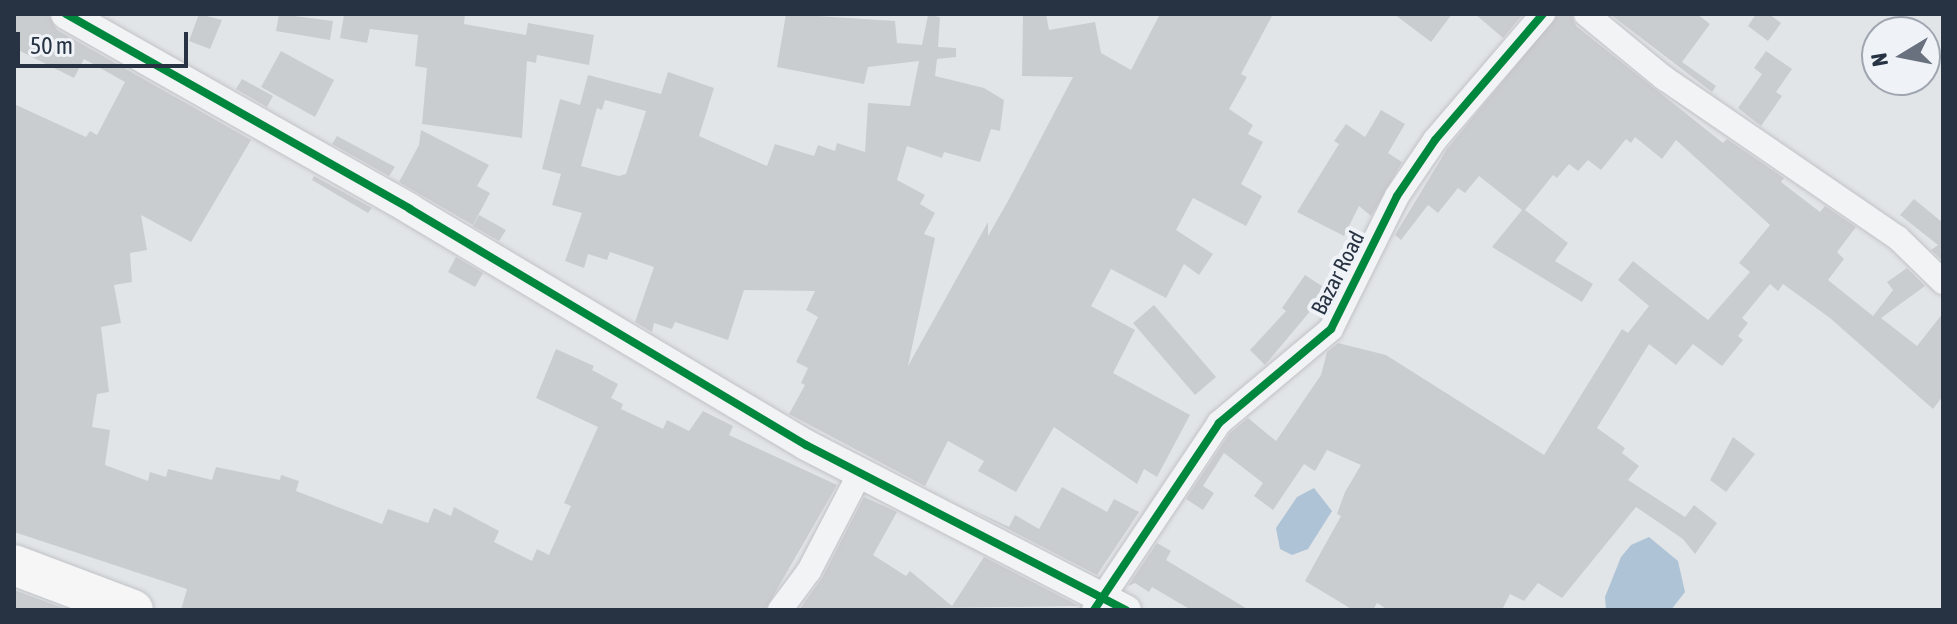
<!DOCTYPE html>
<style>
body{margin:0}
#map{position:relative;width:1957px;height:624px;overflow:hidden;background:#e2e5e8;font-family:"Asap Condensed",sans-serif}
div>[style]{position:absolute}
.water>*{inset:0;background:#aec3d6}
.building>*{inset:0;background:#cacdd0}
.roads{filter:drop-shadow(0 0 2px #c0c3c6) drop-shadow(0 0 2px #c0c3c6)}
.minor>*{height:24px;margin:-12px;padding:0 12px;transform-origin:12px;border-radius:12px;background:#f2f3f4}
.tertiary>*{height:30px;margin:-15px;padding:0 15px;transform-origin:15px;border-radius:15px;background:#f2f3f4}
.trunk>*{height:40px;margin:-20px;padding:0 20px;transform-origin:20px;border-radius:20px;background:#f6f6f7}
.cycleway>*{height:8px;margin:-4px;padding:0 4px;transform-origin:4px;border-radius:4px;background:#00873e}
span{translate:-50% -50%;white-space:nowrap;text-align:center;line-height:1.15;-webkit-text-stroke:8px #eff3f7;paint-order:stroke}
.street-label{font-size:22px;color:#273343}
.frame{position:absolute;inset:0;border:16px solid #273343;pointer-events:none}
.north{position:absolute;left:1861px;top:16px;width:80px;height:80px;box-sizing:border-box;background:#eff3f7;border:2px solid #9fa6af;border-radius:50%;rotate:260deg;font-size:22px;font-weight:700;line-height:32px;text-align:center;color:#273343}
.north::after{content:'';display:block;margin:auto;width:28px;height:36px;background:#68717d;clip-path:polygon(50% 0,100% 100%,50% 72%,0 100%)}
.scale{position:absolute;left:16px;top:32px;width:172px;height:36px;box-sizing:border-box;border:4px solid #273343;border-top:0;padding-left:10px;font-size:24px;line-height:28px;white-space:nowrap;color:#273343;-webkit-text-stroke:6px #eff3f7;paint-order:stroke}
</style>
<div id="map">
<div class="water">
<div style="clip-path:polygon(1314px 488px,1332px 511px,1308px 549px,1292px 555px,1280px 549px,1276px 528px,1297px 497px)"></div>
<div style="clip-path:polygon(1649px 537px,1678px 561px,1685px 592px,1671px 610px,1606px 610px,1605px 597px,1621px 557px,1631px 545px)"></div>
</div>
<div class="building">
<div style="clip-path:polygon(14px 14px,48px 14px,57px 30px,251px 140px,191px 242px,141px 215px,147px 250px,130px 253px,132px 282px,114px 285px,121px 323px,101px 327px,109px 392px,97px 394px,92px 427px,110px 430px,105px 465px,148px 481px,150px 472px,166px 477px,168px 469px,212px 480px,216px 467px,280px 480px,281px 475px,299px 481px,296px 491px,382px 524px,388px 509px,428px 523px,434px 508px,451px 516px,454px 507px,499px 531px,494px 542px,532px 561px,537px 549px,549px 555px,571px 506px,564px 503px,598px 427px,536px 398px,556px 349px,594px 366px,592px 370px,618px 384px,611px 398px,623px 404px,621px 409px,663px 429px,667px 420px,689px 431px,703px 411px,733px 426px,729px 435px,837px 485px,765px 610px,181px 610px,187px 589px,14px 532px,14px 104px,86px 137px,90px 131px,97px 135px,125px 82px,84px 59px,74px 78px,14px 48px)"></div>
<div style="clip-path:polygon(199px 14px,222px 20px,210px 49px,189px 41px)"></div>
<div style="clip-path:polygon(279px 14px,333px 21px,330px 40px,276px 31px)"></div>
<div style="clip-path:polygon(465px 14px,464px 24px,526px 35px,528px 23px,594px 35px,589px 65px,537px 55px,536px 63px,527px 61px,522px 138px,422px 124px,427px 68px,415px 66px,418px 35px,370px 29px,367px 43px,340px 38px,344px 15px,349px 14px)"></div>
<div style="clip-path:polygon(evenodd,786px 14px,895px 21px,897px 43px,922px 45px,928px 15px,940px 17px,938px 47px,956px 48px,956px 57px,937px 59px,935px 76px,984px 88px,1004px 100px,1000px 131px,991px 129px,980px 162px,944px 152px,942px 158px,907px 146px,897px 180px,925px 195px,920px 204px,935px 213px,924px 234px,935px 238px,908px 366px,988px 222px,988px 236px,1008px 201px,1073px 77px,1022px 76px,1023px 14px,1046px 14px,1049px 30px,1095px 22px,1101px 53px,1131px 70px,1160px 14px,1273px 14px,1241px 74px,1247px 77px,1229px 109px,1253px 125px,1248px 134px,1263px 142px,1241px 184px,1262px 196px,1246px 226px,1193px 198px,1176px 230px,1213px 254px,1199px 275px,1184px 264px,1166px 298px,1111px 269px,1091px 306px,1135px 330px,1113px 373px,1190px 415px,1157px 477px,1144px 469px,1137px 484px,1054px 427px,1016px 492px,978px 471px,984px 461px,948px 441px,925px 486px,789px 414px,805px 385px,801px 383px,808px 368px,796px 362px,818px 317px,806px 310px,815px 291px,744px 290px,728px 340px,675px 322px,672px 329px,654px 323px,652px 332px,635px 322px,654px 267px,610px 252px,607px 260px,588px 254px,584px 268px,565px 261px,582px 213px,552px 205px,561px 174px,542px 169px,560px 99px,580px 105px,588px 75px,661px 94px,668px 72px,714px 88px,699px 136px,767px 166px,775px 144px,814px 156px,818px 145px,835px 151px,837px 143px,865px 152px,868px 103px,910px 106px,919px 61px,868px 67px,864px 84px,777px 67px,786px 14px,605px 100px,646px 111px,626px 174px,619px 176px,581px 166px,597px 108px,602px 110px,605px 100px)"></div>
<div style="clip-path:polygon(1394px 14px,1452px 14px,1431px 42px)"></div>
<div style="clip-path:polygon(1475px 14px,1523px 14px,1503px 38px)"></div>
<div style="clip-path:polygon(1558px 14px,1571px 14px,1576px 26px,1723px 143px,1727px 139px,1784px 178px,1781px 182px,1820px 212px,1825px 206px,1856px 227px,1837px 252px,1844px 259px,1828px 280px,1873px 316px,1893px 290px,1887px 282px,1907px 268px,1925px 286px,1881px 318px,1917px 346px,1943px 313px,1943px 396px,1933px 409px,1830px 318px,1783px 284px,1778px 291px,1770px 284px,1742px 318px,1748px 323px,1738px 336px,1743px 340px,1722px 366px,1693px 344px,1676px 365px,1649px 344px,1597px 428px,1625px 448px,1622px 453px,1639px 466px,1628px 480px,1685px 517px,1694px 505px,1717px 523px,1695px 554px,1683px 539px,1636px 507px,1562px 598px,1538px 583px,1524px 601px,1510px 594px,1502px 610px,1388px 610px,1377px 603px,1373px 610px,1353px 610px,1305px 581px,1341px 516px,1337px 514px,1345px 492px,1361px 465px,1327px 450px,1315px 471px,1304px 464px,1273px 510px,1254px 496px,1263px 483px,1224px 453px,1203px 486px,1214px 493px,1203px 510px,1186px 499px,1230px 433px,1248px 418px,1276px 441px,1321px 375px,1327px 352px,1338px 343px,1386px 355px,1544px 455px,1622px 329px,1628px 333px,1649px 306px,1618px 280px,1633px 261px,1708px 320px,1750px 272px,1739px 263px,1770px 225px,1676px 140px,1662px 159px,1635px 137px,1631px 143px,1626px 139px,1601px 170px,1588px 160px,1578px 171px,1569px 164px,1557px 178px,1553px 175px,1525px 210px,1568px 243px,1555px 261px,1593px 284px,1582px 302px,1492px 247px,1522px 210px,1479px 176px,1465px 193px,1458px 188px,1438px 213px,1428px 205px,1401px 240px,1395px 235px,1447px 149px)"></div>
<div style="clip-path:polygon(1610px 14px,1697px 14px,1710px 24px,1682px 62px,1716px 86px,1712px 92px)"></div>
<div style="clip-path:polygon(1756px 14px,1769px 14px,1781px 23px,1768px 41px,1748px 26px)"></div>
<div style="clip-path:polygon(281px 51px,334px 80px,315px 117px,261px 87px)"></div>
<div style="clip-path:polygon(1766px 51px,1792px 69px,1776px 92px,1782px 96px,1761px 126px,1738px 108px,1762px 74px,1754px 68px)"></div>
<div style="clip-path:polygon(242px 79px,273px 96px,267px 107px,236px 89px)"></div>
<div style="clip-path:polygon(1381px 110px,1405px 124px,1388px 153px,1402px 162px,1371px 216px,1359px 206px,1344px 236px,1297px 212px,1339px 144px,1334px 141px,1346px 124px,1365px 137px)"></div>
<div style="clip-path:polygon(421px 130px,489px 165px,477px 186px,490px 193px,473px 225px,399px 182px,419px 145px)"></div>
<div style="clip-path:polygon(337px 136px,395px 167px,389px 176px,332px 144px)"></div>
<div style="clip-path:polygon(314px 176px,372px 208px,368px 213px,312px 180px)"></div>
<div style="clip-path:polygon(1914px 199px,1943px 223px,1943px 261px,1931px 250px,1938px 245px,1900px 215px)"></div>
<div style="clip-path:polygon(479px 215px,506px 230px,499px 241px,473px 226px)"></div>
<div style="clip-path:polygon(456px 257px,483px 273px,475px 287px,448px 272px)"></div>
<div style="clip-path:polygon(1305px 275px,1328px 290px,1265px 365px,1250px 350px,1286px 311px,1282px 308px)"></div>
<div style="clip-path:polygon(1154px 305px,1216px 377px,1195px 395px,1133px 323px)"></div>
<div style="clip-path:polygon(1733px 437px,1755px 454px,1726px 492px,1710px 480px)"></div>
<div style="clip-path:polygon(1062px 487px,1107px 512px,1114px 499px,1139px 512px,1097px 575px,964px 506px,1009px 527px,1015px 515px,1039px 529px)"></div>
<div style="clip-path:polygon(864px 497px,897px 512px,873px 555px,906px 576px,910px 571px,952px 606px,984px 557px,1079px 606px,799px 610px,822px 578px)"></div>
<div style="clip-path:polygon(1157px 543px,1171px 551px,1166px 560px,1249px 610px,1191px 610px,1152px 587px,1149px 592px,1135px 583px,1128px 586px)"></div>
<div style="clip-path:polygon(14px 590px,68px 610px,14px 610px)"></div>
</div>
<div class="roads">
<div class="minor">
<div style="left:1586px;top:14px;width:101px;rotate:39.4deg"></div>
<div style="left:1664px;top:78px;width:283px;rotate:34.4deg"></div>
<div style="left:1898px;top:238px;width:63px;rotate:44.4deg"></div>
<div style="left:780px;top:610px;width:49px;rotate:-53.4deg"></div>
<div style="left:809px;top:571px;width:110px;rotate:-62.5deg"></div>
<div style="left:1094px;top:610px;width:225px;rotate:-56.2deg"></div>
<div style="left:1219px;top:423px;width:146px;rotate:-40deg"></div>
<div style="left:1331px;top:329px;width:148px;rotate:-63.6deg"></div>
<div style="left:1397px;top:196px;width:68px;rotate:-55.8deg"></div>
<div style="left:1435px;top:140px;width:166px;rotate:-49.4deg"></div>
</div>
<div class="tertiary">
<div style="left:66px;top:14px;width:395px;rotate:29.5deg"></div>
<div style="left:410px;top:209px;width:461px;rotate:30.8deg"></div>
<div style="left:806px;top:445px;width:360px;rotate:27.3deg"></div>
</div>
<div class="trunk">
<div style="left:14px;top:565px;width:127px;rotate:20.7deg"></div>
</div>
</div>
<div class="cycleway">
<div style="left:66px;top:14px;width:395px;rotate:29.5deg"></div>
<div style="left:410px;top:209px;width:461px;rotate:30.8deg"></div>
<div style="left:806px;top:445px;width:360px;rotate:27.3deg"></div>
<div style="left:1094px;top:610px;width:225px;rotate:-56.2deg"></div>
<div style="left:1219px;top:423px;width:146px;rotate:-40deg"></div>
<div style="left:1331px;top:329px;width:148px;rotate:-63.6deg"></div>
<div style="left:1397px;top:196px;width:68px;rotate:-55.8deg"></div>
<div style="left:1435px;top:140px;width:166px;rotate:-49.4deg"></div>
</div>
<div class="street-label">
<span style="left:1338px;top:273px;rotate:-63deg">Bazar Road</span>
</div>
<div class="frame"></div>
<div class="north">N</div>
<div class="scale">50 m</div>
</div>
